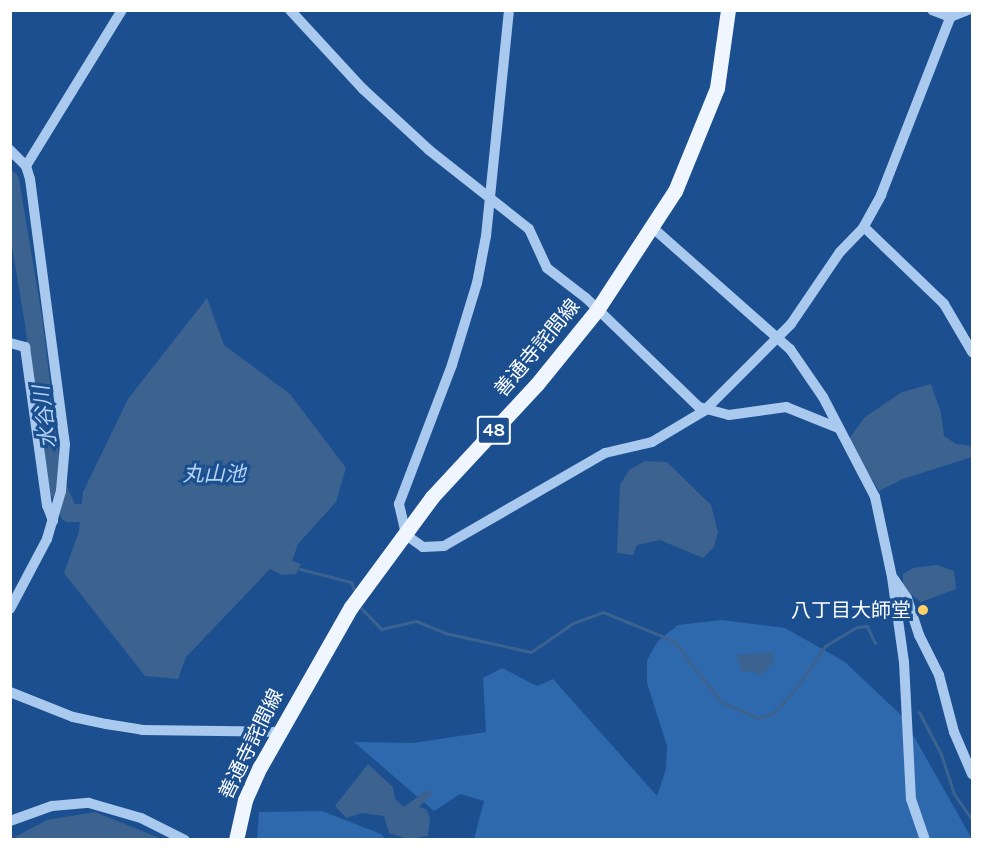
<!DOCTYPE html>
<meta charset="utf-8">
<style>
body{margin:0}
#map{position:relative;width:983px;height:850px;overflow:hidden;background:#1b4f8f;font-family:Karla,"Noto Sans JP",sans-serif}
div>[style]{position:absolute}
.green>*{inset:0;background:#2e69ad}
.water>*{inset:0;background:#3c6290}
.stream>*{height:3px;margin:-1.5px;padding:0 1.5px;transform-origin:1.5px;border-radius:1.5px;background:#3c6290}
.river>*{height:18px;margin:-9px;padding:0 9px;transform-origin:9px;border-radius:9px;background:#3c6290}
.minor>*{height:10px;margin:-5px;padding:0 5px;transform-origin:5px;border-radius:5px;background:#a9c9ee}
.major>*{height:15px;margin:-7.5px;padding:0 7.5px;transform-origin:7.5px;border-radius:7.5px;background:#f0f6ff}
.dots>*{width:16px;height:16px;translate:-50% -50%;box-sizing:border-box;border:3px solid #1b4f8f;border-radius:50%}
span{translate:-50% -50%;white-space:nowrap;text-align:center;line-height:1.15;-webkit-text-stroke:6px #1b4f8f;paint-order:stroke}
.shield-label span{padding:2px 4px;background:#1b4f8f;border:2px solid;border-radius:4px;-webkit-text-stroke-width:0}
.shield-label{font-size:18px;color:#fff;font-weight:700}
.street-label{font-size:20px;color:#fff}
.poi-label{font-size:20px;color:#fff}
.right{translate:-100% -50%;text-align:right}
.water-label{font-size:21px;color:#b5d3f5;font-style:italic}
.frame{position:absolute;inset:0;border:12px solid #fff;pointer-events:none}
</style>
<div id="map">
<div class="green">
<div style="clip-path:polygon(722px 620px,785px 628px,845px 662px,903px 717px,972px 839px,474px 839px,484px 801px,460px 794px,434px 811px,354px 742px,413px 743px,486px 732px,483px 678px,502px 668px,537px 686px,553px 679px,657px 796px,666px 769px,667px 746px,647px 683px,647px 660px,658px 641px,678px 625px)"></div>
<div style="clip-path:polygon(322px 811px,381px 834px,385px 839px,257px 839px,259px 812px)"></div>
</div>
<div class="water">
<div style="clip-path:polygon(207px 298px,224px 345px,290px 394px,346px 468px,336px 502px,298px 544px,292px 561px,301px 564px,296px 574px,282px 575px,270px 569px,186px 657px,178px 679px,145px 676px,64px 573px,79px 531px,83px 492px,128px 399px)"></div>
<div style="clip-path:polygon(931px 384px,941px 413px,944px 436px,956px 444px,972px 446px,972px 457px,903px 479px,879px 491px,848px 440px,865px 417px,902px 392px)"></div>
<div style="clip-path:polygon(645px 461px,667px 462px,711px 505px,718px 532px,714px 547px,703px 558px,660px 540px,637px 545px,633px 555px,617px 553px,620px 485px,629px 470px)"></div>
<div style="clip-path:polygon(937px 565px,954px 571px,956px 589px,921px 602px,903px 588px,903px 574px,913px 568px)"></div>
<div style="clip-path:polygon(773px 652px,773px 663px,761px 675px,749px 670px,743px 674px,736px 655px)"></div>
<div style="clip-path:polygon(368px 764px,393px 787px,395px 799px,404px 807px,425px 791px,434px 792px,419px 807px,426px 809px,430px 817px,428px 836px,408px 839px,389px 833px,384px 816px,362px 813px,346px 818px,335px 806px)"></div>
<div style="clip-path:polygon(95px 812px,162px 839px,11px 839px,47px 820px)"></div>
</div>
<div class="stream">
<div style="left:300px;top:569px;width:53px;rotate:14.3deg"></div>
<div style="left:351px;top:582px;width:9px;rotate:69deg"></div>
<div style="left:361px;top:608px;width:29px;rotate:46deg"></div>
<div style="left:381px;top:629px;width:36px;rotate:-13deg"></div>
<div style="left:416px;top:621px;width:31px;rotate:22deg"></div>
<div style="left:445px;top:633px;width:88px;rotate:12.5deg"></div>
<div style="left:531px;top:652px;width:51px;rotate:-34.6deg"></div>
<div style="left:573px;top:623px;width:32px;rotate:-20deg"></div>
<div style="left:603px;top:612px;width:77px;rotate:22.2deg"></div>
<div style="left:674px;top:641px;width:77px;rotate:52.4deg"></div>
<div style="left:721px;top:702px;width:40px;rotate:23.4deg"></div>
<div style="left:758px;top:718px;width:16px;rotate:-18deg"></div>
<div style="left:773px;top:713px;width:30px;rotate:-46deg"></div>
<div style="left:794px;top:691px;width:55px;rotate:-55.4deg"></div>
<div style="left:825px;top:646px;width:37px;rotate:-31deg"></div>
<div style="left:857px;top:627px;width:10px;rotate:-6deg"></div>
<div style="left:867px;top:626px;width:19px;rotate:65deg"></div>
<div style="left:919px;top:712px;width:47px;rotate:62.4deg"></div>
<div style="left:941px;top:754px;width:42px;rotate:72deg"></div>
<div style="left:954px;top:794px;width:32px;rotate:55deg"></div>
</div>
<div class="river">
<div style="left:10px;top:180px;width:146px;rotate:80.5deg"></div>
<div style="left:34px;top:324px;width:152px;rotate:83.2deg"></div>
<div style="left:52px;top:475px;width:42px;rotate:65.9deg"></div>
<div style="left:69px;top:513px;width:35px"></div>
</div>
<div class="minor">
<div style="left:290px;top:10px;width:108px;rotate:47.3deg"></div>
<div style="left:363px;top:89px;width:90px;rotate:42.7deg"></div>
<div style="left:429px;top:150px;width:127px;rotate:38.3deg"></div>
<div style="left:529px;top:229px;width:43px;rotate:65.2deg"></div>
<div style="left:547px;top:268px;width:49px;rotate:37.6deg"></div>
<div style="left:586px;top:298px;width:157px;rotate:44deg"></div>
<div style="left:699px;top:407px;width:31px;rotate:15deg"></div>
<div style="left:729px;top:415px;width:58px;rotate:-8deg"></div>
<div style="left:786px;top:407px;width:56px;rotate:22deg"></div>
<div style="left:509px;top:10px;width:227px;rotate:95.8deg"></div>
<div style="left:486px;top:236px;width:48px;rotate:100.8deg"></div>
<div style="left:477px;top:283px;width:86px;rotate:107deg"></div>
<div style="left:452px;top:365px;width:149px;rotate:110.9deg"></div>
<div style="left:399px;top:504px;width:32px;rotate:77deg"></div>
<div style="left:406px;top:535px;width:21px;rotate:35deg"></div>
<div style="left:423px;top:547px;width:21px;rotate:-3deg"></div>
<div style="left:444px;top:546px;width:186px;rotate:-30deg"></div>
<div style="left:605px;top:453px;width:48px;rotate:-13.2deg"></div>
<div style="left:652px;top:442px;width:61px;rotate:-30.8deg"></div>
<div style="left:704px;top:411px;width:123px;rotate:-45deg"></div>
<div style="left:791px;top:324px;width:87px;rotate:-55.8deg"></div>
<div style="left:840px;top:252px;width:33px;rotate:-46deg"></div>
<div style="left:863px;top:228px;width:38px;rotate:-61deg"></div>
<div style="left:881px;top:195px;width:199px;rotate:-68.7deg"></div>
<div style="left:932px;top:10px;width:19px;rotate:21deg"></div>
<div style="left:950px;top:17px;width:19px;rotate:-21deg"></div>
<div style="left:10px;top:150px;width:23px;rotate:45deg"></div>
<div style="left:26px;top:166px;width:14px;rotate:73deg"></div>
<div style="left:30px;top:179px;width:267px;rotate:82.5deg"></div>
<div style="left:65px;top:444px;width:47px;rotate:94.9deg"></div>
<div style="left:61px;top:491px;width:50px;rotate:106.3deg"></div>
<div style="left:47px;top:539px;width:79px;rotate:117.9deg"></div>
<div style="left:26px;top:166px;width:183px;rotate:-58.4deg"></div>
<div style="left:864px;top:227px;width:111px;rotate:43.9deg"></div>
<div style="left:944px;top:304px;width:56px;rotate:59.7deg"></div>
<div style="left:653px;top:228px;width:183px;rotate:41.5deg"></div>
<div style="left:790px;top:349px;width:58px;rotate:55.5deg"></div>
<div style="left:823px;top:397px;width:113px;rotate:62.5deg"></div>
<div style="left:875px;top:497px;width:82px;rotate:78deg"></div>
<div style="left:892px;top:577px;width:86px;rotate:82deg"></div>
<div style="left:904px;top:662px;width:137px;rotate:87.1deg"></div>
<div style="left:911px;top:799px;width:43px;rotate:71.1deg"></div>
<div style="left:10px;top:343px;width:16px;rotate:15deg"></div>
<div style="left:25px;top:347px;width:160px;rotate:82.1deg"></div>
<div style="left:47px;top:505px;width:17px;rotate:69deg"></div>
<div style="left:894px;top:579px;width:23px;rotate:56deg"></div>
<div style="left:907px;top:598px;width:39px;rotate:72deg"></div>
<div style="left:919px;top:635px;width:45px;rotate:63.4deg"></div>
<div style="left:939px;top:675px;width:59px;rotate:75.3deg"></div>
<div style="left:954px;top:732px;width:46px;rotate:66.8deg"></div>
<div style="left:10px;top:692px;width:68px;rotate:21.6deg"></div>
<div style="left:73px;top:717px;width:34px;rotate:12deg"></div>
<div style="left:106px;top:724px;width:36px;rotate:9deg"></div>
<div style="left:142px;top:730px;width:136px;rotate:0.8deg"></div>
<div style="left:10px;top:821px;width:45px;rotate:-19.7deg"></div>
<div style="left:52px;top:806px;width:37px;rotate:-5deg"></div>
<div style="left:89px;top:803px;width:54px;rotate:16.1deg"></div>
<div style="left:141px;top:818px;width:49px;rotate:26.6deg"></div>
</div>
<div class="major">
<div style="left:236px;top:840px;width:41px;rotate:-77.3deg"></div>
<div style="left:245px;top:800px;width:36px;rotate:-66deg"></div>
<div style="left:260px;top:767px;width:184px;rotate:-60.4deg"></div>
<div style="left:351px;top:607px;width:137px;rotate:-53.6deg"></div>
<div style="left:432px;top:497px;width:154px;rotate:-47.1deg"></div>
<div style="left:537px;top:384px;width:95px;rotate:-51deg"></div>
<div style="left:597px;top:310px;width:142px;rotate:-56.8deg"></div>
<div style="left:675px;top:191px;width:111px;rotate:-67.8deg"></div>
<div style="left:717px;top:88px;width:79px;rotate:-82deg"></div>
</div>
<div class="dots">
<div style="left:923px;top:610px;background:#ffd166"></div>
</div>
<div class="shield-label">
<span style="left:494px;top:430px">48</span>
</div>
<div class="street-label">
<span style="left:537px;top:348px;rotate:-50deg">善通寺詫間線</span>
<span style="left:251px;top:744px;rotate:-64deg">善通寺詫間線</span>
</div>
<div class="poi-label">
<span class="right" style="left:911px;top:610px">八丁目大師堂</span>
</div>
<div class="water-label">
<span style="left:45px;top:417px;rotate:-97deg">水谷川</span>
<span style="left:214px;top:474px">丸山池</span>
</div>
<div class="frame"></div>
</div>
